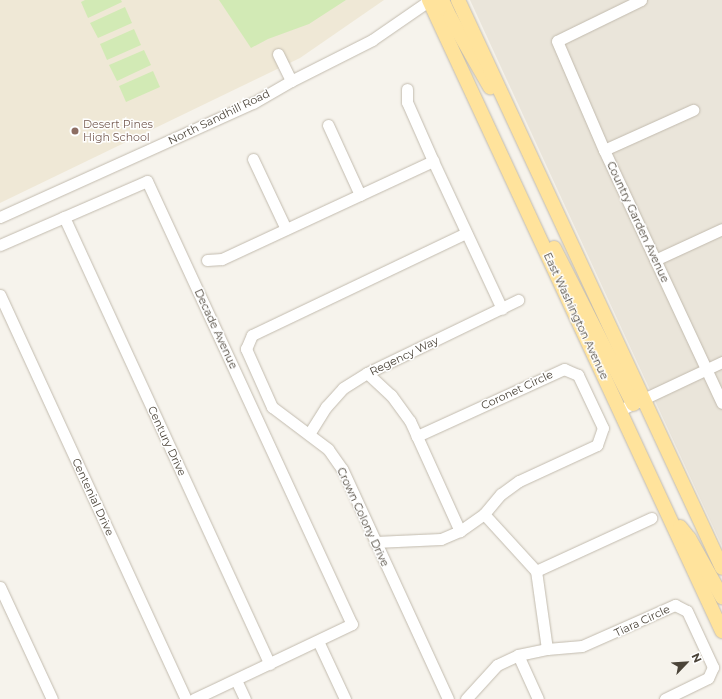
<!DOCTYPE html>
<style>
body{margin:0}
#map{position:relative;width:722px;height:699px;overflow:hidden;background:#f6f3ec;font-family:Montserrat,sans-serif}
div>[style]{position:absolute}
.residential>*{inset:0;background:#eae5da}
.education>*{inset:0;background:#efe8d6}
.green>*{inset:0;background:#d2eab5}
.roads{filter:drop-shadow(0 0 1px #c2bbae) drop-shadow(0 0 1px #c2bbae)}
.minor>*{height:11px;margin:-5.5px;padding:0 5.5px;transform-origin:5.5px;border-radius:5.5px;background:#fff}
.major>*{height:14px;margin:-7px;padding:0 7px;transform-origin:7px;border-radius:7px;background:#ffe39c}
.dots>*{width:11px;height:11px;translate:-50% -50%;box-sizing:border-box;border:2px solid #fff;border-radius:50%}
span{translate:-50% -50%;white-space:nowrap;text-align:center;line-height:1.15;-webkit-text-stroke:3px #fff;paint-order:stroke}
.street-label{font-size:11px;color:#4b4439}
.education-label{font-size:11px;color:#785e54}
.left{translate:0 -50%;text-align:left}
.north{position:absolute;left:666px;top:643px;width:40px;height:40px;-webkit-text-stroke:3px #fff;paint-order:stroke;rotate:65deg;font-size:11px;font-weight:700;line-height:16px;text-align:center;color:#4b4439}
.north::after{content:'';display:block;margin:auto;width:14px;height:18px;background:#4b4439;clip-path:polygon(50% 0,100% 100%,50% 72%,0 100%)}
</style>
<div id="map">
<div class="residential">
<div style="clip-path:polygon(470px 0,722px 0,722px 546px)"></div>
</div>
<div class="education">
<div style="clip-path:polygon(0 0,384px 0,300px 58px,0 203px)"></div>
</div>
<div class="green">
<div style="clip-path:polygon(85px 0,121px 0,122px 2px,88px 18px,81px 2px)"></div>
<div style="clip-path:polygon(219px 0,346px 0,309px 24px,268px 39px,251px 48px)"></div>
<div style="clip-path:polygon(125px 7px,132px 23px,98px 38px,90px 23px)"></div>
<div style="clip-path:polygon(134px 29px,141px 45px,107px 60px,100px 44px)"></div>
<div style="clip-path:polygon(144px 50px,151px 65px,117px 81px,109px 65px)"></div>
<div style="clip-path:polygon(153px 71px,160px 87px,126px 102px,119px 86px)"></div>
</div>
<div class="roads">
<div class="minor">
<div style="left:641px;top:0;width:93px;rotate:154deg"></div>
<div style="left:557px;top:41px;width:119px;rotate:66.7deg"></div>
<div style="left:604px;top:150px;width:279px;rotate:65deg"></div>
<div style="left:278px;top:54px;width:30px;rotate:64deg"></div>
<div style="left:407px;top:89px;width:13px;rotate:90deg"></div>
<div style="left:407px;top:102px;width:64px;rotate:66.2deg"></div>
<div style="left:433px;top:161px;width:163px;rotate:65deg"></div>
<div style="left:328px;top:125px;width:77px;rotate:65.4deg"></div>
<div style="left:604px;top:150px;width:98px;rotate:-24.2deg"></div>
<div style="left:253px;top:159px;width:77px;rotate:64.8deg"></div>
<div style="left:0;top:217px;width:277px;rotate:-24.3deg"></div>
<div style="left:253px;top:103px;width:44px;rotate:-30.1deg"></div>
<div style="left:291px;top:81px;width:91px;rotate:-26.8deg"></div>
<div style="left:372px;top:40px;width:70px;rotate:-34.6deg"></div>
<div style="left:64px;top:217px;width:492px;rotate:65.3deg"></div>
<div style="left:0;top:245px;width:160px;rotate:-23.5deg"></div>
<div style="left:147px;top:181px;width:488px;rotate:65.2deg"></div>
<div style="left:352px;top:624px;width:175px;rotate:154.6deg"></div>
<div style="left:207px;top:260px;width:15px;rotate:-4deg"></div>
<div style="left:222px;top:259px;width:233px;rotate:-24.9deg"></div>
<div style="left:655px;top:260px;width:74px;rotate:-24.8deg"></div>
<div style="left:0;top:295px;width:445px;rotate:65.3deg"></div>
<div style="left:367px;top:373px;width:33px;rotate:43deg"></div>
<div style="left:391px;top:395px;width:32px;rotate:54deg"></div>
<div style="left:410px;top:421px;width:121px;rotate:65.6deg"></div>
<div style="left:620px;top:410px;width:113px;rotate:-25.2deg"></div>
<div style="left:309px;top:434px;width:32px;rotate:-58deg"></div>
<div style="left:326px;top:407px;width:25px;rotate:-48deg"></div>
<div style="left:343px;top:388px;width:28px;rotate:-32deg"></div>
<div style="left:367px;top:373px;width:168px;rotate:-25.8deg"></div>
<div style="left:375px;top:542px;width:66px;rotate:-2.6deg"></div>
<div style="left:441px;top:539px;width:21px;rotate:-23deg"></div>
<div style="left:460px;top:531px;width:29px;rotate:-35deg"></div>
<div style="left:484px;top:514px;width:26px;rotate:-50deg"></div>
<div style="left:501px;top:494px;width:22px;rotate:-36deg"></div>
<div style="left:519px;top:481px;width:86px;rotate:-24.8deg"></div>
<div style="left:597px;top:445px;width:18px;rotate:-71deg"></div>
<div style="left:603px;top:428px;width:59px;rotate:-115.3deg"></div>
<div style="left:578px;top:375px;width:15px;rotate:-157deg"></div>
<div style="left:564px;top:369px;width:162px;rotate:155.5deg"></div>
<div style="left:536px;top:571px;width:127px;rotate:-24.7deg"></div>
<div style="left:0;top:587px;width:123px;rotate:65.1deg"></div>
<div style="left:318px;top:641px;width:64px;rotate:65deg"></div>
<div style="left:547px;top:649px;width:35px;rotate:-5deg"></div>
<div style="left:582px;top:646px;width:102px;rotate:-23.8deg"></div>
<div style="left:675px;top:605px;width:13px;rotate:27deg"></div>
<div style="left:687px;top:611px;width:62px;rotate:65.1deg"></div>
<div style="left:713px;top:667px;width:12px;rotate:114deg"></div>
<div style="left:708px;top:678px;width:48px;rotate:154deg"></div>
<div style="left:518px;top:655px;width:48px;rotate:65.6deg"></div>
<div style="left:236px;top:680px;width:21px;rotate:65deg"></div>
<div style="left:448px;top:699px;width:253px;rotate:-114.7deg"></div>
<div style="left:342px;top:469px;width:24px;rotate:-125deg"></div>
<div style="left:328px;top:449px;width:70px;rotate:-143.1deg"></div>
<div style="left:272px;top:407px;width:64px;rotate:-114.1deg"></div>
<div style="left:246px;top:349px;width:15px;rotate:-67deg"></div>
<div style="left:252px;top:335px;width:237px;rotate:-25.5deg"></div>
<div style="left:466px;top:699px;width:46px;rotate:-47.6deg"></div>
<div style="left:497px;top:665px;width:23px;rotate:-25deg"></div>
<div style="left:518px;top:655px;width:30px;rotate:-12deg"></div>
<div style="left:547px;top:649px;width:79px;rotate:-98deg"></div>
<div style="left:536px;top:571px;width:77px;rotate:-132.4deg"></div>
</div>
<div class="major">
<div style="left:429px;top:0;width:696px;rotate:65.09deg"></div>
<div style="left:442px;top:0;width:19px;rotate:65deg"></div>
<div style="left:450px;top:17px;width:81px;rotate:60.3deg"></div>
<div style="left:458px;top:0;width:626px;rotate:65.07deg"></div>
<div style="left:554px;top:248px;width:175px;rotate:63.1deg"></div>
<div style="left:680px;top:527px;width:14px;rotate:51deg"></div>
<div style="left:689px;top:538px;width:68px;rotate:60.8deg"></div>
</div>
</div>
<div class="dots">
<div style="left:75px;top:131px;background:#8d6e63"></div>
</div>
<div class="street-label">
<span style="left:219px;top:117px;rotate:-26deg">North Sandhill Road</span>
<span style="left:638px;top:222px;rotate:65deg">Country Garden Avenue</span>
<span style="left:576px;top:316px;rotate:65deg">East Washington Avenue</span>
<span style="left:216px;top:329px;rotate:65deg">Decade Avenue</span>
<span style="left:404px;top:356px;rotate:-26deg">Regency Way</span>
<span style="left:517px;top:390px;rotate:-25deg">Coronet Circle</span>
<span style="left:167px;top:441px;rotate:65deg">Century Drive</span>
<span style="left:93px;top:497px;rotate:65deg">Centenial Drive</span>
<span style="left:363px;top:517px;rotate:65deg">Crown Colony Drive</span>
<span style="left:642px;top:621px;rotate:-25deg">Tiara Circle</span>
</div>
<div class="education-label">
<span class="left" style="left:83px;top:131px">Desert Pines<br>High School</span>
</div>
<div class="north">N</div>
</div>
